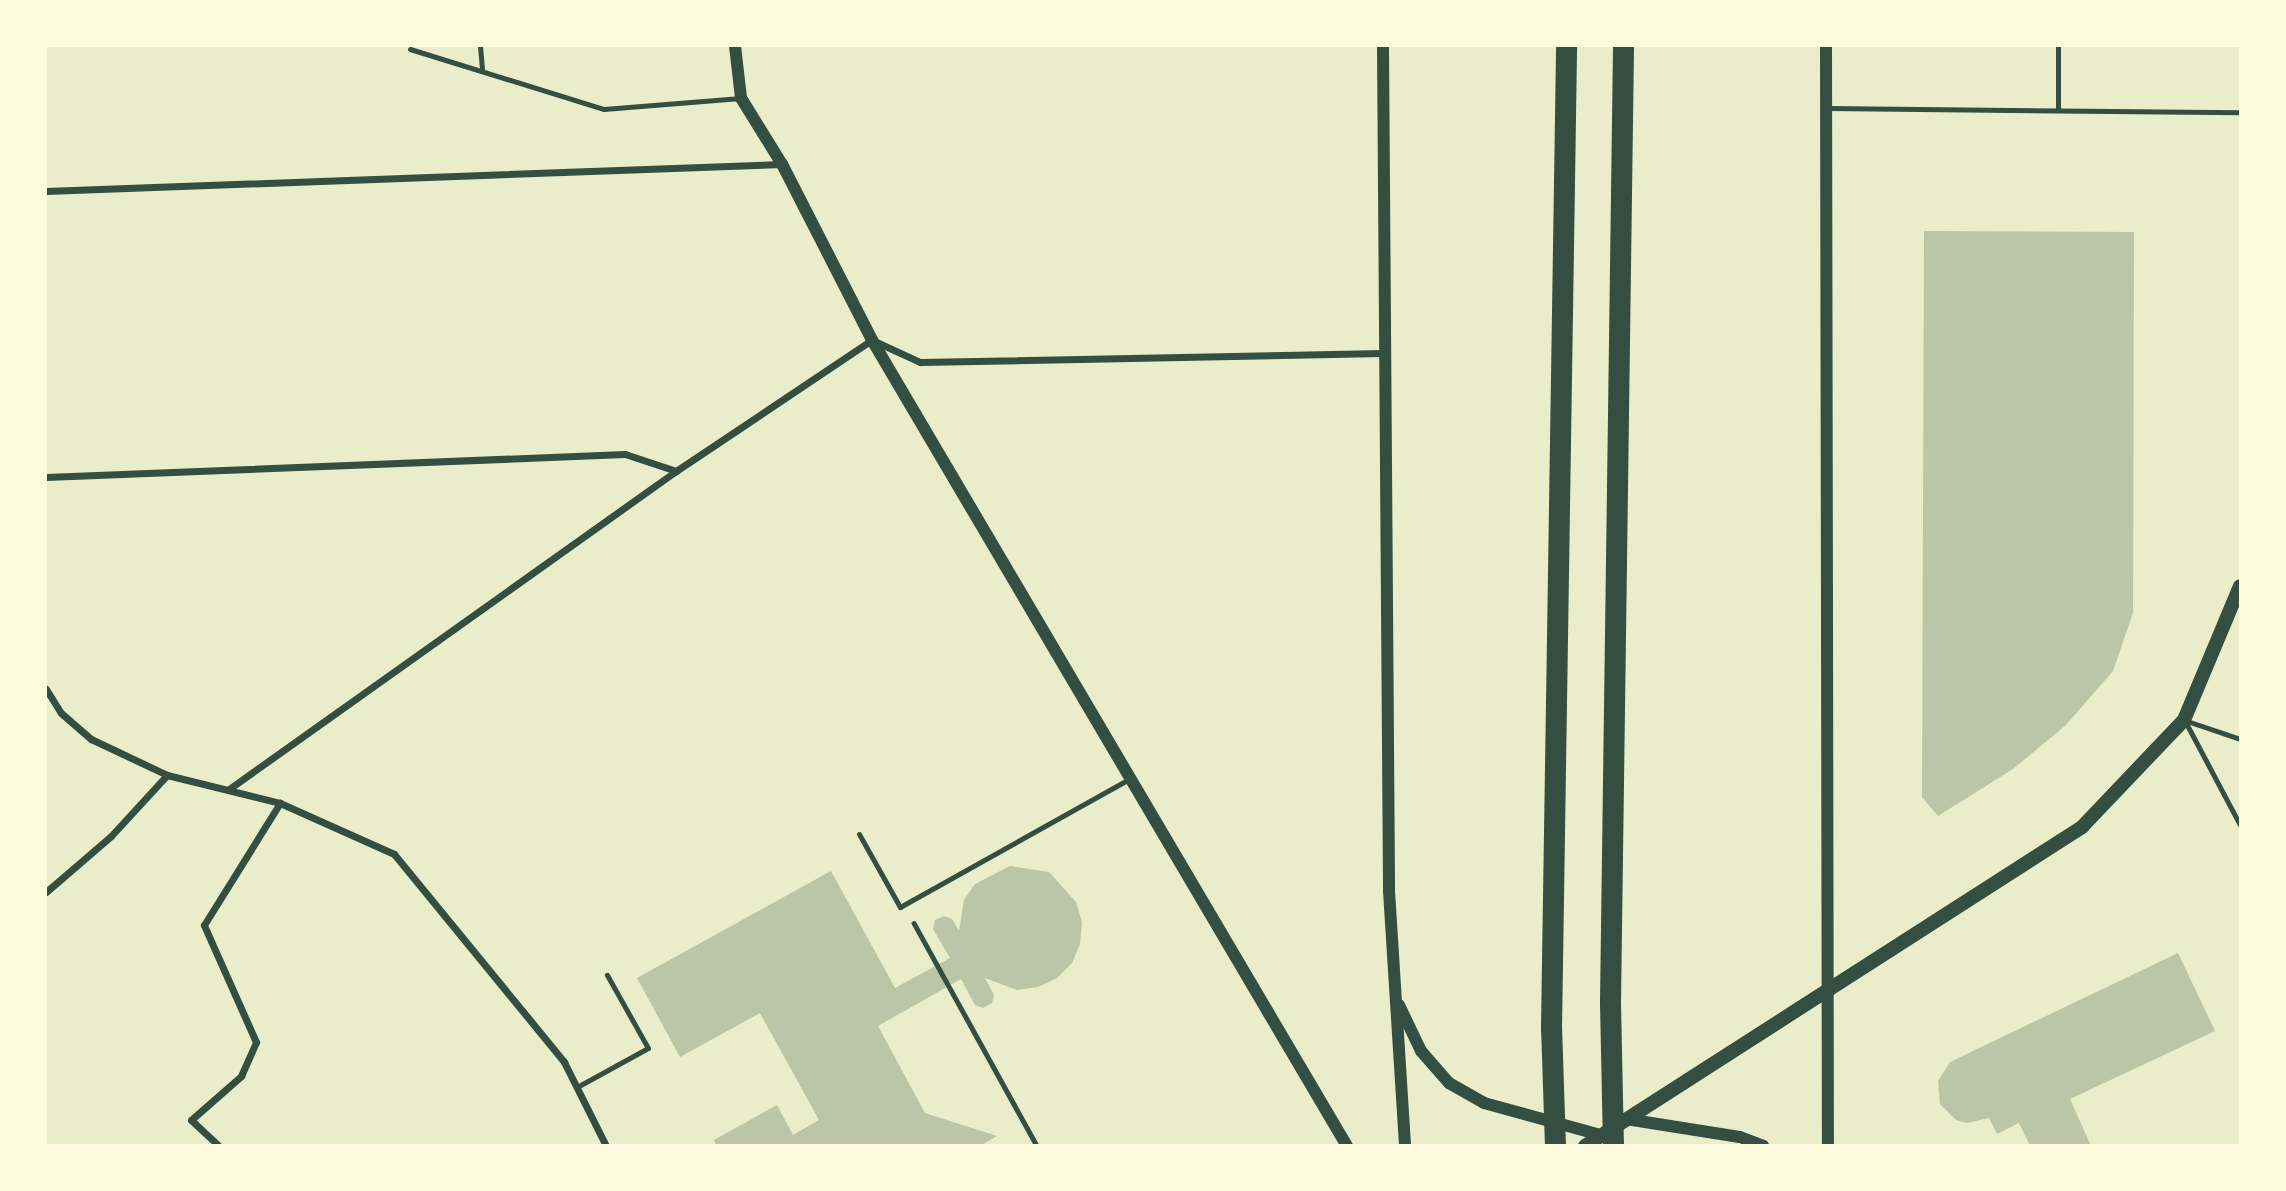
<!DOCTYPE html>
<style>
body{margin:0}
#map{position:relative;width:2286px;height:1191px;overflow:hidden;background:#e9edc9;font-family:"Asap Condensed",sans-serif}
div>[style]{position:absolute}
.building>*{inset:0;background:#bcc5a7}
.path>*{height:4.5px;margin:-2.25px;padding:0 2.25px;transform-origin:2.25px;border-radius:2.25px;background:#344e41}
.service>*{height:5px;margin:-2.5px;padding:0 2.5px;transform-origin:2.5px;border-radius:2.5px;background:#344e41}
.minor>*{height:7px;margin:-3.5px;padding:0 3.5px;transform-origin:3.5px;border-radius:3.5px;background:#344e41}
.tertiary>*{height:12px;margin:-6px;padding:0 6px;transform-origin:6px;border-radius:6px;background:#344e41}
.secondary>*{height:14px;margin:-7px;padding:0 7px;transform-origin:7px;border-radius:7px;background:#344e41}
.motorway>*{height:21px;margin:-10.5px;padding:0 10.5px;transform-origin:10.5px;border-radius:10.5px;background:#344e41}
span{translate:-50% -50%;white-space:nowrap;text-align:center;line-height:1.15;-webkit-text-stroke:6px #fefae0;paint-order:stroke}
.frame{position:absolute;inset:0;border:47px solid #fefae0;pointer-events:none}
</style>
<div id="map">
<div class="building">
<div style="clip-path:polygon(1924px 231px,2134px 232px,2133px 613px,2113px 671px,2066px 725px,2013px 769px,1938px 816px,1922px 797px)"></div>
<div style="clip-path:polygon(1010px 866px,1049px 872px,1076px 902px,1082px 922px,1080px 944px,1072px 963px,1057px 978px,1038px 987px,1017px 990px,985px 978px,994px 995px,992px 1003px,983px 1008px,975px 1005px,961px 979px,878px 1026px,925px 1113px,997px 1136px,980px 1146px,716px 1146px,714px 1140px,777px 1105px,793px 1135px,819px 1120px,760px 1013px,680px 1057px,637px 978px,831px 871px,895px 988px,950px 958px,933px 929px,935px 920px,944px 916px,952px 919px,959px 931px,964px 900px,975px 884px)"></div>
<div style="clip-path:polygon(2178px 953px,2215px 1031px,2070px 1099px,2091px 1146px,2030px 1146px,2019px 1123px,1997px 1134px,1989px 1118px,1967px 1123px,1956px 1120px,1940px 1104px,1938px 1081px,1950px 1062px)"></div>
</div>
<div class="path">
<div style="left:914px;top:923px;width:255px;rotate:61.1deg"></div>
</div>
<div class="service">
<div style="left:480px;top:46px;width:25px;rotate:85deg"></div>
<div style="left:410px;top:49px;width:203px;rotate:17.2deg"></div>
<div style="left:604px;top:109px;width:137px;rotate:-4.6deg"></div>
<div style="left:1827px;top:108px;width:413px;rotate:0.6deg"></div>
<div style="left:2058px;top:110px;width:64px;rotate:-90deg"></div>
<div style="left:2184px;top:720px;width:59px;rotate:18.7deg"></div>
<div style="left:2186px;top:723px;width:115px;rotate:62.1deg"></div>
<div style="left:859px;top:834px;width:84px;rotate:60.7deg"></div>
<div style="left:900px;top:907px;width:265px;rotate:-29.2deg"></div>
<div style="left:577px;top:1087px;width:81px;rotate:-28.8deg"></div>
<div style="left:648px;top:1048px;width:84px;rotate:-119.3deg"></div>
</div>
<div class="minor">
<div style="left:46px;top:191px;width:736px;rotate:-2.1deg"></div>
<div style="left:46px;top:477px;width:579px;rotate:-2.27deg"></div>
<div style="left:625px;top:454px;width:54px;rotate:18.4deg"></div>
<div style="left:46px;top:689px;width:28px;rotate:58deg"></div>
<div style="left:61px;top:713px;width:40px;rotate:41deg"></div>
<div style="left:91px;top:739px;width:84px;rotate:25.3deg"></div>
<div style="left:167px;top:775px;width:116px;rotate:13.9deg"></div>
<div style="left:280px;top:803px;width:125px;rotate:24.1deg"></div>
<div style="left:394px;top:854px;width:269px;rotate:50.7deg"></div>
<div style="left:564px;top:1062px;width:94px;rotate:63.4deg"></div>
<div style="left:229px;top:789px;width:549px;rotate:-35.43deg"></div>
<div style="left:676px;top:471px;width:236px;rotate:-33.8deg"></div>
<div style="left:872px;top:340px;width:53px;rotate:24.6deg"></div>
<div style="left:920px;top:362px;width:463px;rotate:-1.1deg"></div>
<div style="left:46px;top:892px;width:86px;rotate:-40.7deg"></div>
<div style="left:111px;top:836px;width:83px;rotate:-47.4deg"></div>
<div style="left:219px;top:1146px;width:38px;rotate:-137deg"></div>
<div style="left:191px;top:1120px;width:67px;rotate:-41.3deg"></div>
<div style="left:241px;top:1076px;width:37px;rotate:-66deg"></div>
<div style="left:256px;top:1042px;width:128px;rotate:-114deg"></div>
<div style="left:204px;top:925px;width:144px;rotate:-58.1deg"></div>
</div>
<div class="tertiary">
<div style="left:735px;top:46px;width:52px;rotate:83.4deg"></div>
<div style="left:741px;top:98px;width:78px;rotate:58.2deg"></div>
<div style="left:782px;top:164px;width:198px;rotate:62.9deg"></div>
<div style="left:872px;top:340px;width:936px;rotate:59.49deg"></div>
<div style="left:1383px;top:46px;width:845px;rotate:89.59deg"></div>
<div style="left:1389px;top:891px;width:256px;rotate:86.4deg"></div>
<div style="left:1826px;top:46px;width:1100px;rotate:89.9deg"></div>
<div style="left:1399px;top:1005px;width:51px;rotate:64.4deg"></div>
<div style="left:1421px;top:1051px;width:43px;rotate:48.8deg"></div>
<div style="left:1449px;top:1083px;width:40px;rotate:29.7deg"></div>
<div style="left:1484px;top:1103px;width:121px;rotate:15.3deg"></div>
<div style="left:1626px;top:1119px;width:115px;rotate:9deg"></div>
<div style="left:1740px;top:1137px;width:25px;rotate:21deg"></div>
</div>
<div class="secondary">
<div style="left:1585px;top:1146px;width:591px;rotate:-32.69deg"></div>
<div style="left:2082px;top:827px;width:148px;rotate:-46.4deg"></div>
<div style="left:2184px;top:720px;width:145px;rotate:-67.3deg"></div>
</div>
<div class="motorway">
<div style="left:1555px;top:1146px;width:118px;rotate:-91.9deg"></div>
<div style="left:1551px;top:1028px;width:982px;rotate:-89.12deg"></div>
<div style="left:1613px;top:1146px;width:144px;rotate:-91.2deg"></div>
<div style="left:1610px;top:1002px;width:956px;rotate:-89.22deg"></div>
</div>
<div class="frame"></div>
</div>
